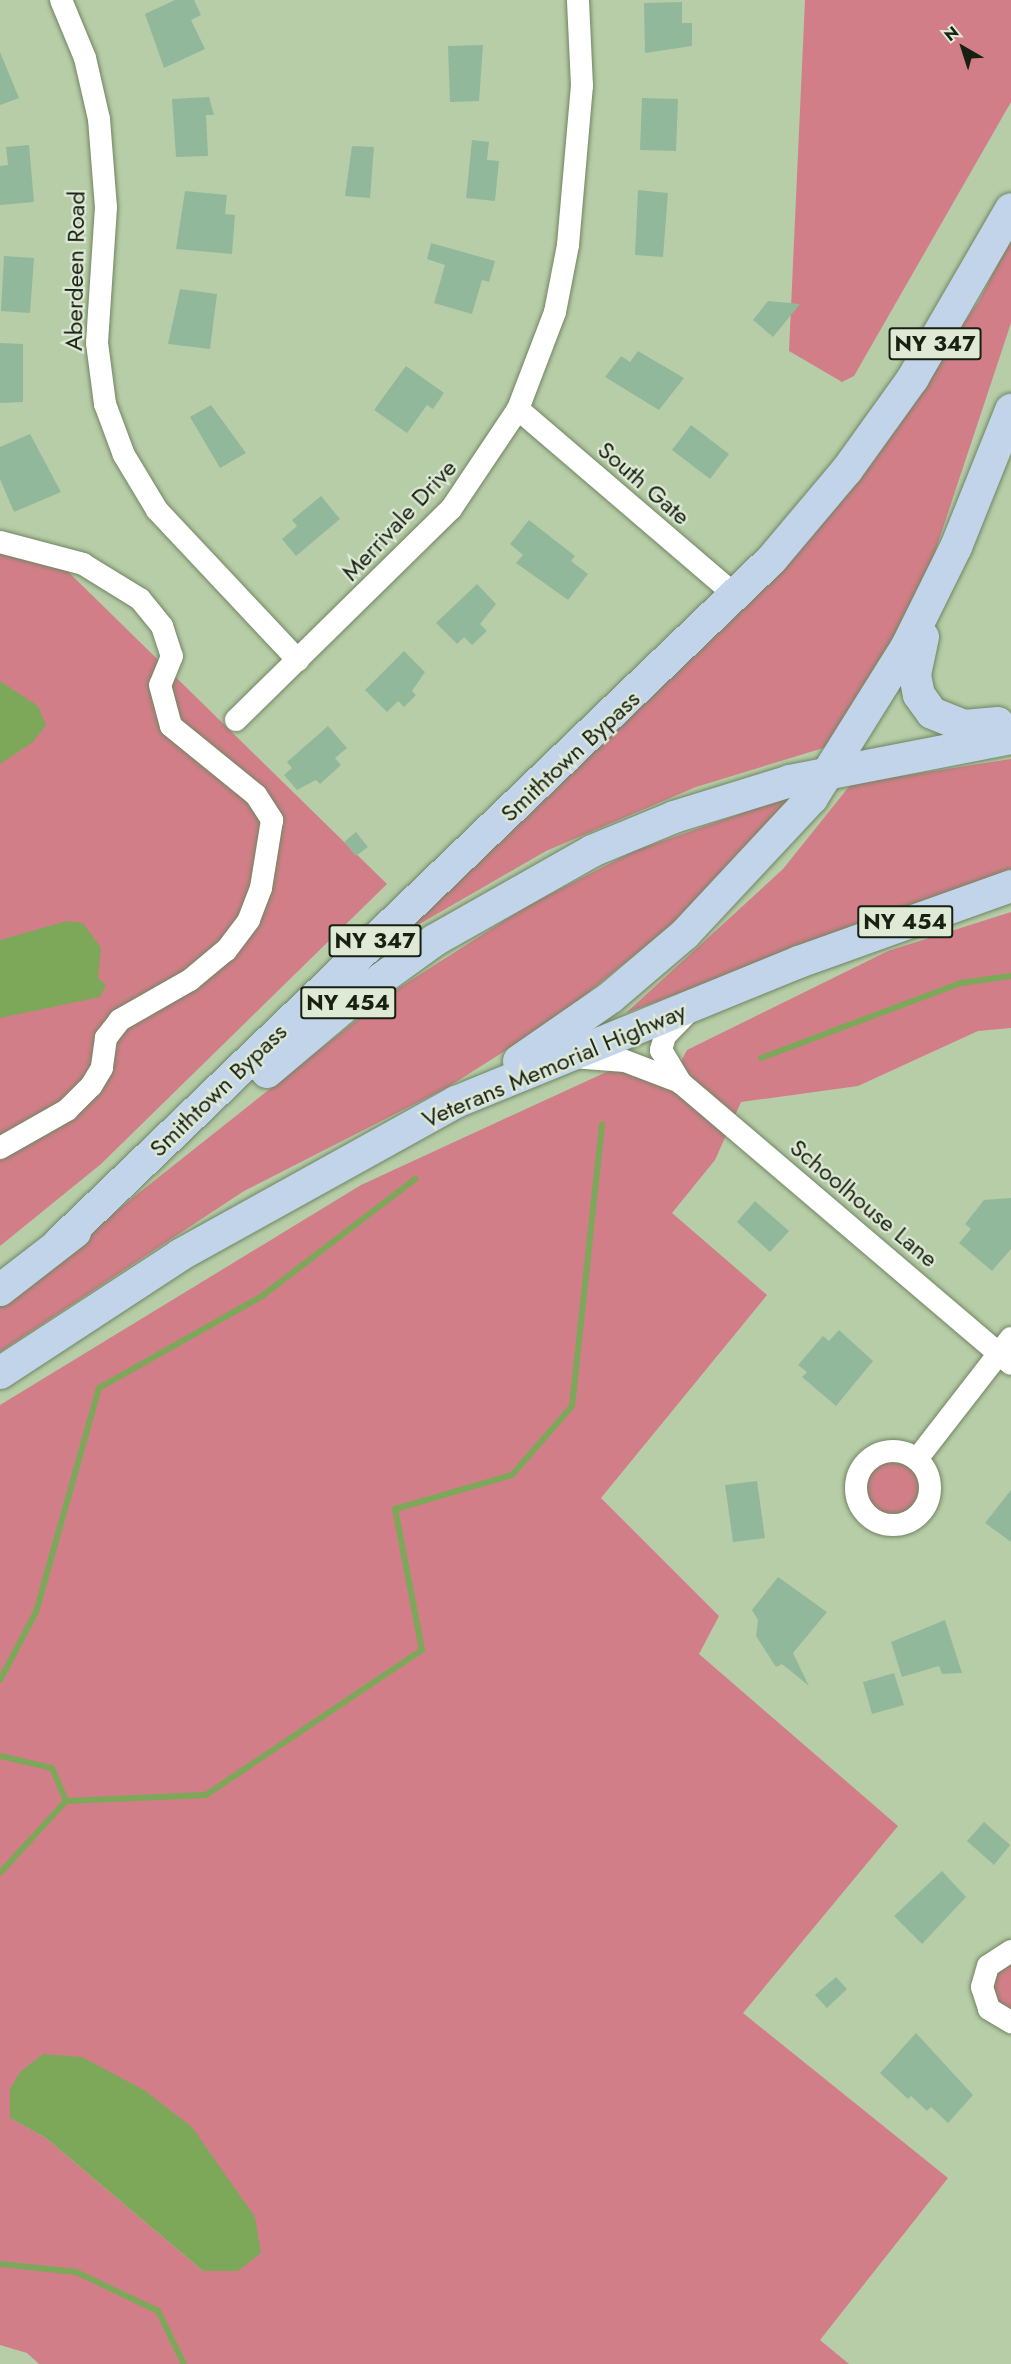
<!DOCTYPE html>
<style>
body{margin:0}
#map{position:relative;width:1011px;height:2364px;overflow:hidden;background:#b7cda7;font-family:Jost,sans-serif}
div>[style]{position:absolute}
.green>*{inset:0;background:#d27e88}
.round{border-radius:50%}
.water>*{inset:0;background:#7da85a}
.stream>*{height:6px;margin:-3px;padding:0 3px;transform-origin:3px;border-radius:3px;background:#7da85a}
.building>*{inset:0;background:#92b89c}
.roads{filter:drop-shadow(0 0 2px #708562) drop-shadow(0 0 2px #708562)}
.minor>*{height:22px;margin:-11px;padding:0 11px;transform-origin:11px;border-radius:11px;background:#fff}
.minor>.ring{margin:-11px;padding:0;box-sizing:content-box;background:none;border:22px solid #fff;border-radius:50%}
.highway>*{height:32px;margin:-16px;padding:0 16px;transform-origin:16px;border-radius:16px;background:#c2d4e9}
span{translate:-50% -50%;white-space:nowrap;text-align:center;line-height:1.15;-webkit-text-stroke:4.5px #dee9d6;paint-order:stroke}
.shield-label span{padding:2px 4px;background:#dee9d6;border:2px solid;border-radius:4px;-webkit-text-stroke-width:0}
.shield-label{font-size:22px;color:#182012;font-weight:700}
.street-label{font-size:24px;color:#182012}
.north{position:absolute;left:933px;top:18px;width:60px;height:60px;-webkit-text-stroke:4px #dee9d6;paint-order:stroke;rotate:321deg;font-size:16px;font-weight:700;line-height:24px;text-align:center;color:#182012}
.north::after{content:'';display:block;margin:auto;width:21px;height:27px;background:#182012;clip-path:polygon(50% 0,100% 100%,50% 72%,0 100%)}
</style>
<div id="map">
<div class="green">
<div style="clip-path:polygon(805px 0,1011px 0,1011px 102px,854px 376px,842px 382px,789px 351px)"></div>
<div style="clip-path:polygon(1011px 238px,1011px 323px,925px 582px,833px 745px,696px 787px,546px 851px,404px 933px,740px 608px,869px 460px,979px 301px)"></div>
<div style="clip-path:polygon(0 550px,51px 555px,387px 884px,101px 1164px,0 1246px)"></div>
<div style="clip-path:polygon(1011px 759px,1011px 869px,626px 1013px,783px 869px,851px 784px)"></div>
<div style="clip-path:polygon(800px 793px,689px 911px,554px 1020px,448px 1087px,244px 1191px,0 1352px,0 1303px,391px 993px,529px 905px,634px 851px)"></div>
<div style="clip-path:polygon(evenodd,1011px 912px,1011px 1028px,978px 1031px,858px 1086px,741px 1102px,715px 1160px,672px 1213px,767px 1295px,601px 1498px,719px 1616px,699px 1654px,898px 1826px,743px 2013px,948px 2178px,820px 2340px,849px 2364px,39px 2364px,27px 2353px,0 2345px,0 1405px,361px 1185px,615px 1068px,670px 1082px,687px 1050px,888px 951px,1011px 912px,10px 2118px,261px 2253px,203px 2271px,46px 2138px,10px 2118px)"></div>
<div class="round" style="left:865px;top:1458px;width:58px;height:58px"></div>
<div style="clip-path:polygon(1011px 1958px,1011px 2014px,997px 2007px,989px 1981px)"></div>
</div>
<div class="water">
<div style="clip-path:polygon(0 681px,38px 706px,46px 725px,33px 742px,0 764px)"></div>
<div style="clip-path:polygon(67px 921px,83px 923px,101px 948px,98px 978px,106px 985px,100px 997px,0 1018px,0 940px)"></div>
<div style="clip-path:polygon(43px 2054px,82px 2057px,144px 2090px,192px 2127px,255px 2217px,261px 2253px,238px 2271px,203px 2271px,46px 2138px,10px 2118px,10px 2089px,20px 2072px)"></div>
</div>
<div class="stream">
<div style="left:761px;top:1058px;width:214px;rotate:-20.6deg"></div>
<div style="left:961px;top:983px;width:50px;rotate:-8deg"></div>
<div style="left:0;top:1680px;width:77px;rotate:-62.1deg"></div>
<div style="left:36px;top:1612px;width:233px;rotate:-74.3deg"></div>
<div style="left:99px;top:1388px;width:187px;rotate:-29.4deg"></div>
<div style="left:262px;top:1296px;width:193px;rotate:-37.4deg"></div>
<div style="left:0;top:1756px;width:53px;rotate:13deg"></div>
<div style="left:52px;top:1768px;width:36px;rotate:67deg"></div>
<div style="left:0;top:1873px;width:98px;rotate:-47.5deg"></div>
<div style="left:66px;top:1801px;width:140px;rotate:-2.5deg"></div>
<div style="left:206px;top:1795px;width:260px;rotate:-33.9deg"></div>
<div style="left:422px;top:1650px;width:144px;rotate:-100.8deg"></div>
<div style="left:395px;top:1509px;width:122px;rotate:-16.2deg"></div>
<div style="left:512px;top:1475px;width:91px;rotate:-49deg"></div>
<div style="left:572px;top:1406px;width:283px;rotate:-83.9deg"></div>
<div style="left:0;top:2264px;width:76px;rotate:6deg"></div>
<div style="left:76px;top:2272px;width:91px;rotate:25.4deg"></div>
<div style="left:158px;top:2311px;width:59px;rotate:63.9deg"></div>
</div>
<div class="building">
<div style="clip-path:polygon(175px 0,194px 0,201px 15px,191px 20px,205px 49px,164px 68px,145px 14px)"></div>
<div style="clip-path:polygon(682px 2px,682px 23px,692px 23px,692px 46px,645px 53px,644px 3px)"></div>
<div style="clip-path:polygon(483px 45px,479px 101px,450px 102px,448px 46px)"></div>
<div style="clip-path:polygon(0 52px,19px 98px,0 105px)"></div>
<div style="clip-path:polygon(209px 97px,214px 115px,206px 115px,208px 156px,176px 157px,172px 99px)"></div>
<div style="clip-path:polygon(642px 98px,678px 99px,676px 151px,640px 150px)"></div>
<div style="clip-path:polygon(472px 140px,489px 142px,487px 160px,499px 161px,495px 201px,466px 198px)"></div>
<div style="clip-path:polygon(29px 145px,34px 202px,0 205px,0 166px,8px 165px,6px 147px)"></div>
<div style="clip-path:polygon(352px 146px,374px 147px,370px 198px,345px 196px)"></div>
<div style="clip-path:polygon(638px 190px,668px 193px,663px 257px,635px 255px)"></div>
<div style="clip-path:polygon(185px 191px,227px 195px,225px 214px,235px 215px,232px 254px,176px 249px)"></div>
<div style="clip-path:polygon(431px 243px,495px 261px,489px 282px,482px 280px,472px 314px,434px 303px,445px 265px,427px 259px)"></div>
<div style="clip-path:polygon(4px 256px,34px 258px,30px 313px,1px 311px)"></div>
<div style="clip-path:polygon(180px 289px,217px 294px,210px 349px,168px 344px)"></div>
<div style="clip-path:polygon(768px 301px,800px 304px,773px 337px,753px 320px)"></div>
<div style="clip-path:polygon(0 343px,23px 344px,23px 402px,0 403px)"></div>
<div style="clip-path:polygon(638px 351px,684px 378px,659px 410px,605px 377px,621px 356px,630px 362px)"></div>
<div style="clip-path:polygon(406px 366px,444px 393px,433px 409px,427px 405px,407px 433px,374px 410px)"></div>
<div style="clip-path:polygon(211px 405px,246px 453px,220px 468px,190px 417px)"></div>
<div style="clip-path:polygon(691px 425px,729px 454px,710px 479px,672px 450px)"></div>
<div style="clip-path:polygon(30px 434px,61px 492px,14px 512px,0 479px,0 447px)"></div>
<div style="clip-path:polygon(321px 496px,340px 519px,296px 556px,282px 539px,297px 526px,292px 520px)"></div>
<div style="clip-path:polygon(529px 520px,575px 556px,571px 561px,588px 574px,568px 600px,516px 563px,523px 555px,510px 544px)"></div>
<div style="clip-path:polygon(477px 584px,496px 604px,480px 624px,487px 631px,472px 645px,464px 637px,457px 644px,436px 623px)"></div>
<div style="clip-path:polygon(404px 651px,425px 672px,412px 691px,416px 695px,404px 707px,398px 701px,387px 712px,365px 690px)"></div>
<div style="clip-path:polygon(328px 726px,347px 748px,335px 758px,341px 765px,320px 784px,316px 780px,297px 790px,284px 775px,292px 768px,287px 762px)"></div>
<div style="clip-path:polygon(356px 832px,368px 847px,356px 856px,344px 842px)"></div>
<div style="clip-path:polygon(1011px 1198px,1011px 1249px,992px 1271px,959px 1243px,971px 1229px,965px 1224px,984px 1200px)"></div>
<div style="clip-path:polygon(755px 1201px,789px 1231px,770px 1252px,737px 1222px)"></div>
<div style="clip-path:polygon(839px 1330px,873px 1361px,836px 1406px,802px 1377px,807px 1372px,798px 1365px,823px 1336px,829px 1341px)"></div>
<div style="clip-path:polygon(757px 1481px,765px 1538px,733px 1542px,725px 1485px)"></div>
<div style="clip-path:polygon(1011px 1490px,1011px 1542px,985px 1523px)"></div>
<div style="clip-path:polygon(778px 1577px,827px 1612px,793px 1653px,809px 1686px,782px 1664px,776px 1667px,756px 1636px,758px 1620px,752px 1610px)"></div>
<div style="clip-path:polygon(945px 1620px,962px 1673px,942px 1674px,939px 1666px,902px 1677px,891px 1642px)"></div>
<div style="clip-path:polygon(894px 1673px,904px 1705px,872px 1714px,863px 1682px)"></div>
<div style="clip-path:polygon(984px 1822px,1010px 1845px,994px 1865px,967px 1841px)"></div>
<div style="clip-path:polygon(942px 1871px,966px 1897px,922px 1944px,894px 1916px)"></div>
<div style="clip-path:polygon(836px 1977px,847px 1989px,827px 2008px,815px 1995px)"></div>
<div style="clip-path:polygon(916px 2033px,973px 2095px,948px 2123px,931px 2107px,927px 2111px,911px 2096px,908px 2099px,880px 2073px)"></div>
</div>
<div class="roads">
<div class="minor">
<div style="left:61px;top:0;width:63px;rotate:67.5deg"></div>
<div style="left:85px;top:58px;width:63px;rotate:77.1deg"></div>
<div style="left:99px;top:119px;width:88px;rotate:85.5deg"></div>
<div style="left:106px;top:207px;width:136px;rotate:93.8deg"></div>
<div style="left:97px;top:343px;width:62px;rotate:82.5deg"></div>
<div style="left:105px;top:404px;width:54px;rotate:69.6deg"></div>
<div style="left:124px;top:455px;width:64px;rotate:59deg"></div>
<div style="left:157px;top:510px;width:206px;rotate:46.8deg"></div>
<div style="left:518px;top:409px;width:287px;rotate:40.6deg"></div>
<div style="left:0;top:542px;width:86px;rotate:14.8deg"></div>
<div style="left:83px;top:564px;width:67px;rotate:31.6deg"></div>
<div style="left:140px;top:599px;width:35px;rotate:51deg"></div>
<div style="left:162px;top:626px;width:32px;rotate:72deg"></div>
<div style="left:172px;top:656px;width:31px;rotate:112deg"></div>
<div style="left:160px;top:685px;width:42px;rotate:75deg"></div>
<div style="left:171px;top:726px;width:109px;rotate:39.1deg"></div>
<div style="left:256px;top:795px;width:30px;rotate:57deg"></div>
<div style="left:272px;top:820px;width:69px;rotate:99.2deg"></div>
<div style="left:261px;top:888px;width:34px;rotate:111deg"></div>
<div style="left:249px;top:920px;width:38px;rotate:127deg"></div>
<div style="left:226px;top:950px;width:47px;rotate:140.2deg"></div>
<div style="left:190px;top:980px;width:81px;rotate:150.3deg"></div>
<div style="left:120px;top:1020px;width:23px;rotate:128deg"></div>
<div style="left:106px;top:1038px;width:30px;rotate:98deg"></div>
<div style="left:102px;top:1068px;width:21px;rotate:121deg"></div>
<div style="left:91px;top:1086px;width:34px;rotate:135deg"></div>
<div style="left:67px;top:1110px;width:77px;rotate:150.4deg"></div>
<div style="left:236px;top:720px;width:301px;rotate:-44.5deg"></div>
<div style="left:451px;top:509px;width:120px;rotate:-56.2deg"></div>
<div style="left:518px;top:409px;width:104px;rotate:-69.1deg"></div>
<div style="left:555px;top:312px;width:68px;rotate:-79deg"></div>
<div style="left:568px;top:245px;width:160px;rotate:-85deg"></div>
<div style="left:582px;top:86px;width:86px;rotate:-92.7deg"></div>
<div style="left:690px;top:1010px;width:36px;rotate:134deg"></div>
<div style="left:665px;top:1036px;width:15px;rotate:106deg"></div>
<div style="left:661px;top:1050px;width:39px;rotate:59deg"></div>
<div style="left:681px;top:1083px;width:433px;rotate:40.4deg"></div>
<div style="left:573px;top:1057px;width:52px;rotate:4.4deg"></div>
<div style="left:625px;top:1061px;width:59px;rotate:20.9deg"></div>
<div class="ring" style="left:856px;top:1451px;width:52px;height:52px"></div>
<div style="left:917px;top:1459px;width:153px;rotate:-52.2deg"></div>
<div style="left:1011px;top:1951px;width:27px;rotate:147deg"></div>
<div style="left:988px;top:1966px;width:22px;rotate:106deg"></div>
<div style="left:982px;top:1987px;width:23px;rotate:72deg"></div>
<div style="left:989px;top:2009px;width:26px;rotate:31deg"></div>
</div>
<div class="highway">
<div style="left:923px;top:637px;width:39px;rotate:102deg"></div>
<div style="left:915px;top:675px;width:20px;rotate:79deg"></div>
<div style="left:919px;top:695px;width:22px;rotate:54deg"></div>
<div style="left:932px;top:713px;width:35px;rotate:22deg"></div>
<div style="left:964px;top:726px;width:34px;rotate:-5deg"></div>
<div style="left:519px;top:1061px;width:112px;rotate:-34.8deg"></div>
<div style="left:611px;top:997px;width:97px;rotate:-40.4deg"></div>
<div style="left:685px;top:934px;width:186px;rotate:-47deg"></div>
<div style="left:812px;top:798px;width:179px;rotate:-58deg"></div>
<div style="left:907px;top:646px;width:110px;rotate:-63.7deg"></div>
<div style="left:956px;top:547px;width:148px;rotate:-68.1deg"></div>
<div style="left:267px;top:1072px;width:116px;rotate:-40.1deg"></div>
<div style="left:356px;top:997px;width:97px;rotate:-35.8deg"></div>
<div style="left:435px;top:940px;width:180px;rotate:-29.5deg"></div>
<div style="left:592px;top:851px;width:89px;rotate:-22.5deg"></div>
<div style="left:674px;top:817px;width:121px;rotate:-17.2deg"></div>
<div style="left:790px;top:781px;width:225px;rotate:-11deg"></div>
<div style="left:59px;top:1243px;width:988px;rotate:-43.81deg"></div>
<div style="left:772px;top:559px;width:116px;rotate:-49.9deg"></div>
<div style="left:847px;top:470px;width:113px;rotate:-54.3deg"></div>
<div style="left:913px;top:378px;width:195px;rotate:-59.9deg"></div>
<div style="left:0;top:1290px;width:95px;rotate:-37.7deg"></div>
<div style="left:0;top:1373px;width:215px;rotate:-33.2deg"></div>
<div style="left:180px;top:1255px;width:316px;rotate:-29deg"></div>
<div style="left:456px;top:1102px;width:370px;rotate:-22.2deg"></div>
<div style="left:799px;top:962px;width:225px;rotate:-19.7deg"></div>
</div>
</div>
<div class="shield-label">
<span style="left:935px;top:344px">NY 347</span>
<span style="left:905px;top:922px">NY 454</span>
<span style="left:375px;top:941px">NY 347</span>
<span style="left:348px;top:1003px">NY 454</span>
</div>
<div class="street-label">
<span style="left:75px;top:271px;rotate:-89deg">Aberdeen Road</span>
<span style="left:644px;top:483px;rotate:41deg">South Gate</span>
<span style="left:399px;top:520px;rotate:-47deg">Merrivale Drive</span>
<span style="left:570px;top:756px;rotate:-43deg">Smithtown Bypass</span>
<span style="left:554px;top:1065px;rotate:-23deg">Veterans Memorial Highway</span>
<span style="left:218px;top:1090px;rotate:-44deg">Smithtown Bypass</span>
<span style="left:864px;top:1203px;rotate:40deg">Schoolhouse Lane</span>
</div>
<div class="north">N</div>
</div>
